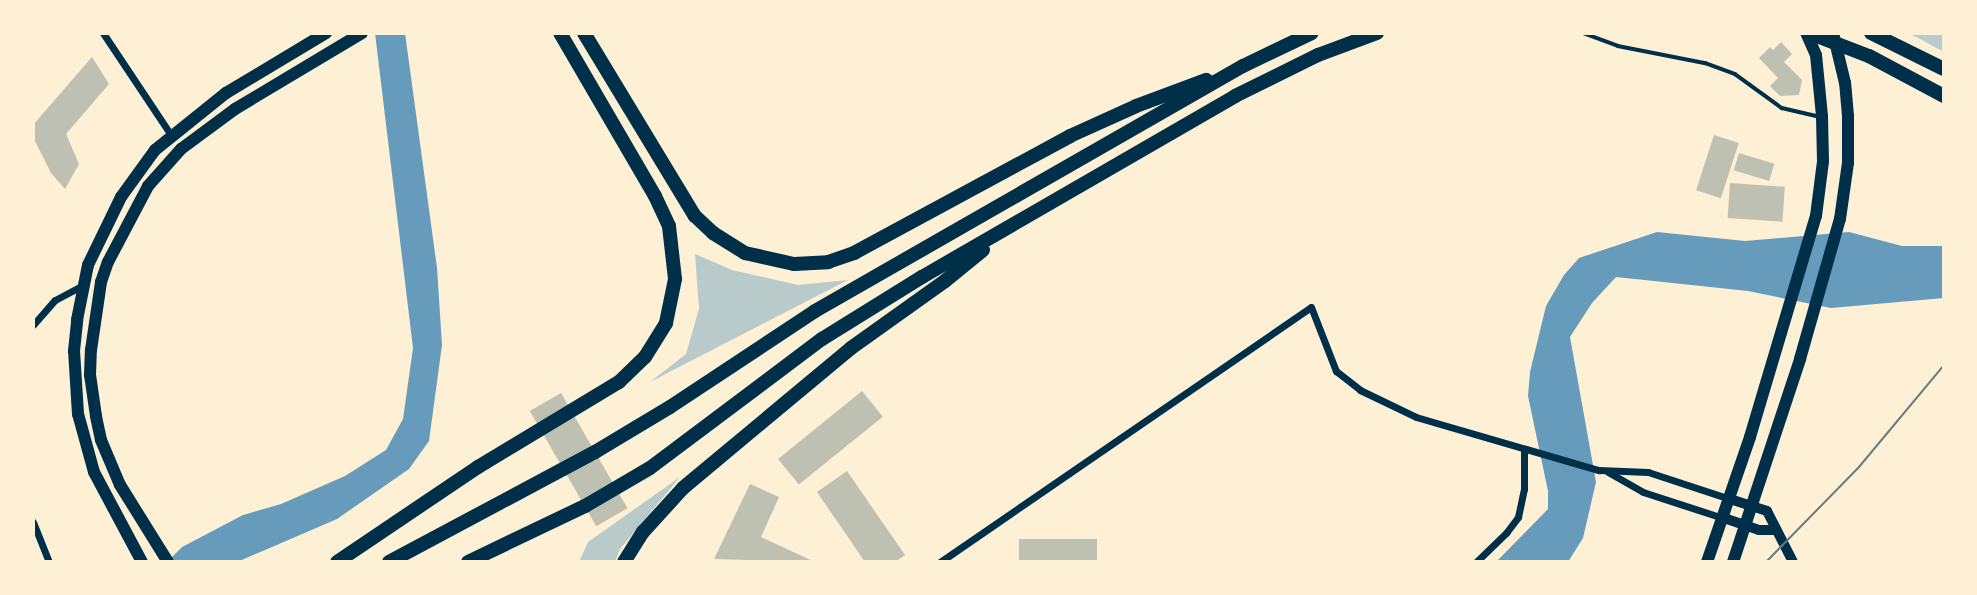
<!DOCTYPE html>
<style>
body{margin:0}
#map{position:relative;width:1977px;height:595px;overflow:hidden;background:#fdf0d5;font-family:"PT Sans",sans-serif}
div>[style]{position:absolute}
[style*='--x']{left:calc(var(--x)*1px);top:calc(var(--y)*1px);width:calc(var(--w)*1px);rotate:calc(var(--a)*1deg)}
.green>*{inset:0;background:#b9caca}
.water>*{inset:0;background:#669bbc}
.building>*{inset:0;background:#bec0b2;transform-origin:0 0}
.service>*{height:3.5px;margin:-1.75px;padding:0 1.75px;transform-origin:1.75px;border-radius:1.75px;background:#003049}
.minor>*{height:7px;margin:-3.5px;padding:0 3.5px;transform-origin:3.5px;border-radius:3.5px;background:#003049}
.tertiary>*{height:10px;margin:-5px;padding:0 5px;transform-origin:5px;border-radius:5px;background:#003049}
.primary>*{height:12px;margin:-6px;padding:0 6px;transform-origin:6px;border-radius:6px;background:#003049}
.motorway>*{height:14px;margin:-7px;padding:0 7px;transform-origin:7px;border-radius:7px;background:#003049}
.tram>*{height:2px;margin:-1px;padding:0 1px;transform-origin:1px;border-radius:1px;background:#657d81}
span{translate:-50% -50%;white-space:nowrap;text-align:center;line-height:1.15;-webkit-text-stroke:6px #fdf0d5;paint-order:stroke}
.frame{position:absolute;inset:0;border:35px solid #fdf0d5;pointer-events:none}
</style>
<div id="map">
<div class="green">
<i style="clip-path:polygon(1908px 33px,1944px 33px,1944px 52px,1920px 39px)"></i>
<i style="clip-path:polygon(695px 254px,732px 270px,798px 285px,848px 280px,650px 382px,686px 354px,699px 309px)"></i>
<i style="clip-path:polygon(680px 477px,620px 549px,615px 562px,579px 562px,588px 542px)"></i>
</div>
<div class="water">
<i style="clip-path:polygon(375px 33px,405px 33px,437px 268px,442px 345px,429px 441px,409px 469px,337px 519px,237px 562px,167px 562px,182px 547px,243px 515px,281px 504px,345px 476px,386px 450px,403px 419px,413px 348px)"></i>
<i style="clip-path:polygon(1657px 232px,1745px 241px,1849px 232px,1902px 246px,1944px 246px,1944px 298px,1831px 308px,1748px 291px,1616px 277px,1592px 303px,1570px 337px,1596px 482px,1583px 538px,1568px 562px,1496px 562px,1548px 509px,1548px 491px,1528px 396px,1530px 372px,1546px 306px,1564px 275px,1579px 258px)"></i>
</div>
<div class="building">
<i style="clip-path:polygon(1781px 42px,1792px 54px,1784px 62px,1802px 80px,1799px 95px,1780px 96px,1770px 86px,1778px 78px,1759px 58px,1770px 47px,1773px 50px)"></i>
<i style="clip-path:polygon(92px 57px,109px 84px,66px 134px,79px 164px,65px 189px,51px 173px,33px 137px,33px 125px)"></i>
<i style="left:1714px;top:135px;width:26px;height:58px;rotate:18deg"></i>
<i style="left:1739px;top:153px;width:37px;height:18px;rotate:17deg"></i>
<i style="left:1730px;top:183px;width:55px;height:35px;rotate:4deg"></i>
<i style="left:862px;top:391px;width:33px;height:108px;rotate:51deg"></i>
<i style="left:561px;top:393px;width:133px;height:36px;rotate:60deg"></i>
<i style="clip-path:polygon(847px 471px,905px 555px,895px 562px,865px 562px,817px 492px)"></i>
<i style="clip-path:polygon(750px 484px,779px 497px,761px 537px,815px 562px,714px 559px)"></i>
<i style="left:1097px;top:539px;width:23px;height:78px;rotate:90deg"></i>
</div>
<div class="service">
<i style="--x:1583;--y:33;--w:37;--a:20"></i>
<i style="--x:1618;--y:46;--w:89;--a:11.1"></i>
<i style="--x:1705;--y:63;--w:32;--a:20"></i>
<i style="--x:1735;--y:74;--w:58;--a:35.9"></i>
<i style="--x:1782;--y:108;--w:37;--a:13"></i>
</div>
<div class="minor">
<i style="--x:103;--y:33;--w:123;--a:56.3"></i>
<i style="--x:33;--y:325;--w:33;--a:-49"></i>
<i style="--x:55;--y:300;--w:32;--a:-28"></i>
<i style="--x:1608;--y:472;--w:40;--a:29.7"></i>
<i style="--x:1643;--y:492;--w:84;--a:18"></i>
<i style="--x:33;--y:522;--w:43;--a:68.2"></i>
<i style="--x:940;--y:562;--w:450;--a:-34.5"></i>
<i style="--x:1311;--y:307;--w:69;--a:68.7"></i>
<i style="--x:1336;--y:371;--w:31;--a:38"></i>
<i style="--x:1360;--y:390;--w:62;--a:25.7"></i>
<i style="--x:1416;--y:417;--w:191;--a:16.2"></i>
<i style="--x:1599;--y:470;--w:49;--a:2.3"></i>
<i style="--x:1648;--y:472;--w:86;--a:18.2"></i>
<i style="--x:1476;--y:562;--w:42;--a:-44"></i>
<i style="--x:1506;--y:533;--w:20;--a:-53"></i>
<i style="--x:1518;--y:517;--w:29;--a:-78"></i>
<i style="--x:1524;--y:489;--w:40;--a:-90"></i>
</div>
<div class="tertiary">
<i style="--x:1730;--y:499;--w:39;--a:18"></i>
<i style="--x:1767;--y:511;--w:57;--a:63"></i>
<i style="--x:1724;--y:518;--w:37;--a:19"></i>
<i style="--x:1759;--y:530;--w:17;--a:0"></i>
</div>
<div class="primary">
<i style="--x:142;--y:562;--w:102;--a:-118.1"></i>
<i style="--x:94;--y:472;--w:60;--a:-105.4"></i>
<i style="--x:78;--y:414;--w:63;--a:-93.6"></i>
<i style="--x:74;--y:351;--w:31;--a:-84"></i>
<i style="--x:77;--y:320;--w:56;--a:-78.7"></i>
<i style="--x:88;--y:265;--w:76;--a:-64.1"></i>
<i style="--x:121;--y:197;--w:58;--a:-54.1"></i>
<i style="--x:155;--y:150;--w:91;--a:-38.8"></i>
<i style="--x:226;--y:93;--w:117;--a:-31"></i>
<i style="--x:168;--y:562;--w:91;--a:-121.9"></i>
<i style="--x:120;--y:485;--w:49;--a:-112.9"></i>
<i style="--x:101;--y:440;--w:25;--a:-102"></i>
<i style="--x:96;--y:416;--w:41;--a:-98.3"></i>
<i style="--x:90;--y:375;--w:25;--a:-88"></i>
<i style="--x:91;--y:350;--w:69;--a:-81.6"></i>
<i style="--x:101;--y:282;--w:21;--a:-71"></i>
<i style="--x:108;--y:262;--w:86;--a:-62.2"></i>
<i style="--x:148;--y:186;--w:50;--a:-48.3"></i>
<i style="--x:181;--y:149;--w:67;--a:-36.5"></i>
<i style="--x:235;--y:109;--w:148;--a:-30.9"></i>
<i style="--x:1707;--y:562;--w:132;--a:-71"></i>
<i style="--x:1750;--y:437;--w:231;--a:-73.4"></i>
<i style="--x:1816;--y:216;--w:55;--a:-82.7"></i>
<i style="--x:1823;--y:161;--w:45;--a:-91.3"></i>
<i style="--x:1822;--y:116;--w:61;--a:-95.6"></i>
<i style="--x:1816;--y:55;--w:24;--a:-114"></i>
<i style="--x:1733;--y:562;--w:214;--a:-71.7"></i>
<i style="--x:1800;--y:359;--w:146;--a:-74.1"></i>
<i style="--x:1840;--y:219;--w:57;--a:-81.9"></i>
<i style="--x:1848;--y:163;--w:47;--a:-90"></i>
<i style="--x:1848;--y:116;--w:33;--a:-95"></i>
<i style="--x:1845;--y:83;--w:51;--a:-103.5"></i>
</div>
<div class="motorway">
<i style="--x:584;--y:33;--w:214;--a:58.8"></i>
<i style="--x:695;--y:216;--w:25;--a:43"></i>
<i style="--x:713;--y:233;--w:38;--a:32"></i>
<i style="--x:745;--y:253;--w:50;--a:12.7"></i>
<i style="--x:794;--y:264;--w:34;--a:-3"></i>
<i style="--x:828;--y:262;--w:28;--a:-19"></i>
<i style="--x:854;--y:253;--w:246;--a:-28.4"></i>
<i style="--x:1070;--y:136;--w:72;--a:-24.4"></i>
<i style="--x:1136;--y:106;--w:75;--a:-20.4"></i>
<i style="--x:1809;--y:33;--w:64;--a:21"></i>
<i style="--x:1869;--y:56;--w:85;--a:28.1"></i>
<i style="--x:1871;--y:33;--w:81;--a:26.3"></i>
<i style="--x:337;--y:562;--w:170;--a:-34"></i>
<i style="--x:478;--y:467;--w:165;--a:-31.1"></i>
<i style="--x:619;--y:382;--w:36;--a:-44"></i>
<i style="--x:645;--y:357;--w:40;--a:-58"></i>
<i style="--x:666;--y:323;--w:45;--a:-78.4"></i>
<i style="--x:675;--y:279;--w:53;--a:-96.5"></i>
<i style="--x:669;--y:226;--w:33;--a:-115"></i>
<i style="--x:655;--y:196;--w:189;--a:-120.2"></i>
<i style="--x:389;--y:562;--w:234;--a:-28.1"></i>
<i style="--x:595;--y:452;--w:87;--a:-31"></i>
<i style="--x:670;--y:407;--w:174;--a:-33.5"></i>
<i style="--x:815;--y:311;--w:493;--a:-29.8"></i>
<i style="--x:1243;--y:66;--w:76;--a:-25.6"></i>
<i style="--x:468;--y:562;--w:130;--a:-25.6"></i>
<i style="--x:585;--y:506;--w:75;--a:-30.3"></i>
<i style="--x:650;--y:468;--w:215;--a:-36.9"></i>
<i style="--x:822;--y:339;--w:118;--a:-31.8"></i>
<i style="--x:922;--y:277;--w:362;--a:-30"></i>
<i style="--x:1235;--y:96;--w:93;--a:-26.3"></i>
<i style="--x:1318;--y:55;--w:63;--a:-20.4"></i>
<i style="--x:624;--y:562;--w:36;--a:-58"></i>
<i style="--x:643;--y:532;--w:59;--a:-47.7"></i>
<i style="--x:683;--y:488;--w:219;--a:-39.8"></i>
<i style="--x:851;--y:348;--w:115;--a:-35.5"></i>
<i style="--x:945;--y:281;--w:49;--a:-39.2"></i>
</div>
<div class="tram">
<i style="--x:1766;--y:562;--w:133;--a:-45.6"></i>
<i style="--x:1859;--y:467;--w:133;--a:-50.2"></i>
</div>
<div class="frame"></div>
</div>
